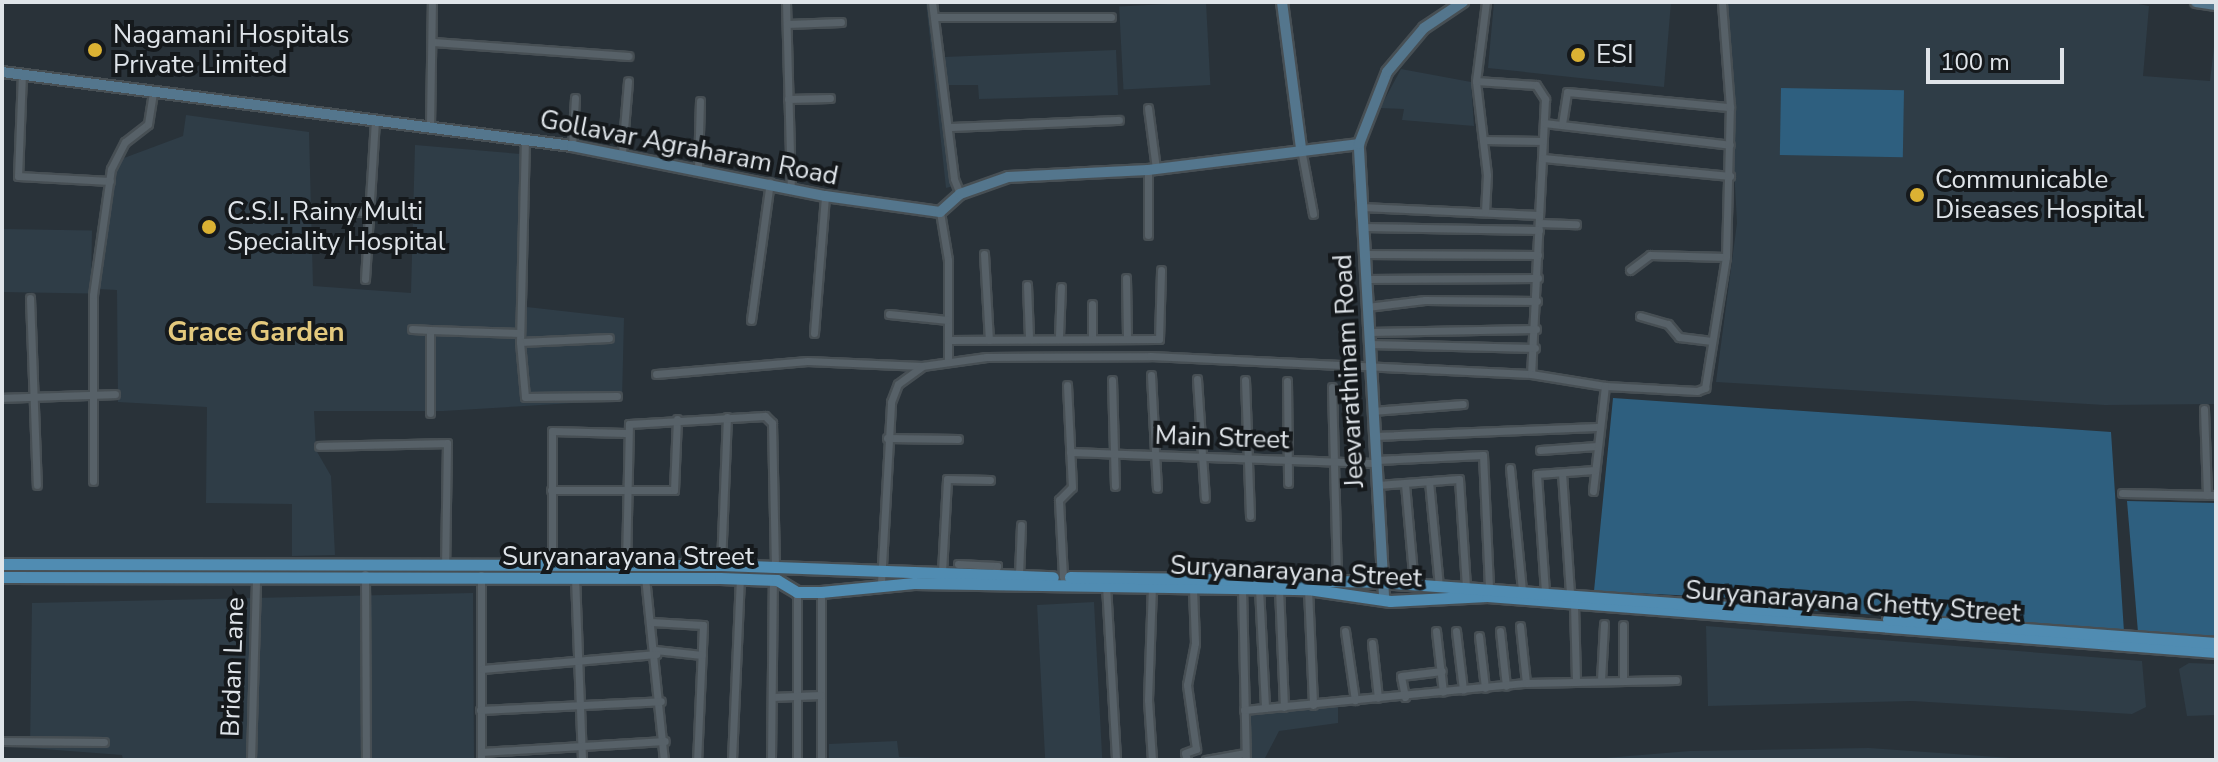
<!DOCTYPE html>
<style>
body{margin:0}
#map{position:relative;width:2218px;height:762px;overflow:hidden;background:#293239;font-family:"Nunito Sans",sans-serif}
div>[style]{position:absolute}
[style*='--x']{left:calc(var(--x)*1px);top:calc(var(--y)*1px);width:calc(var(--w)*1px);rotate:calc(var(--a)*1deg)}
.built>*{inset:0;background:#2f3d47;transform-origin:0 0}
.green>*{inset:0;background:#2e5f7f;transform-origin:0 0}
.roads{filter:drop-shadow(2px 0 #474f54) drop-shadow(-2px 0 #474f54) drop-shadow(0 2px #474f54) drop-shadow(0 -2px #474f54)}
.street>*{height:7px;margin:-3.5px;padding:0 3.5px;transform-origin:3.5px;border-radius:3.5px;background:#576168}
.secondary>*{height:10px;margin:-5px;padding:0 5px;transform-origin:5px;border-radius:5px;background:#54768d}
.primary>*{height:11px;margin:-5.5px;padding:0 5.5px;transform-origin:5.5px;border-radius:5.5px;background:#508cb2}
.dots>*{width:22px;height:22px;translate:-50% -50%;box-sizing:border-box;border:4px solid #15191c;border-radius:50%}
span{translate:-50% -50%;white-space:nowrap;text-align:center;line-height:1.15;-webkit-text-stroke:8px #15191c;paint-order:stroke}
.poi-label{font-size:26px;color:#dfe4e9}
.left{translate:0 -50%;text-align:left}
.street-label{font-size:26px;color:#dfe4e9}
.neighbourhood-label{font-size:28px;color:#e4c97d;font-weight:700}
.frame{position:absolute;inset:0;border:4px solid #dfe4e9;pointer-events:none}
.scale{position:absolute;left:1926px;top:48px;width:138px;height:36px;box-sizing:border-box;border:4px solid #dfe4e9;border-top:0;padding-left:10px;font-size:24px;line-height:28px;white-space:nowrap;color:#dfe4e9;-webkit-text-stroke:6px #15191c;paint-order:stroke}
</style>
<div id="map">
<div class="built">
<i style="clip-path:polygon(926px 2px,937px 2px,944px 57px,1116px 50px,1118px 95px,979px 99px,978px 85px,948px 85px,961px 184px,946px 188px)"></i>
<i style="left:1206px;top:2px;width:83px;height:87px;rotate:87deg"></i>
<i style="clip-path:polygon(1494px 2px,1671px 2px,1664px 87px,1488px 68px)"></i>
<i style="clip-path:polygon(1725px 2px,2128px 2px,2149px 6px,2143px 76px,2210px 81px,2216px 29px,2216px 404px,2105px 405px,1716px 382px,1737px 223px)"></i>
<i style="clip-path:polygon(1401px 69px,1471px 82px,1474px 126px,1402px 120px,1404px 109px,1380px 108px)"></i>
<i style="clip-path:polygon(186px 115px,309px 132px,313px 286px,411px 293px,415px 145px,521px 154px,518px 306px,624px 318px,622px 400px,443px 411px,314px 411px,316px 450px,331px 476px,335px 555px,292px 556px,292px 504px,206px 503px,207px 407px,118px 402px,117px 290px,98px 289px,116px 168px,124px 158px,183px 136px)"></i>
<i style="left:2px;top:229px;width:90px;height:63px;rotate:1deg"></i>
<i style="clip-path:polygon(473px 593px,474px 760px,123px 760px,122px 755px,30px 748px,32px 603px)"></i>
<i style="left:1094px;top:602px;width:158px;height:57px;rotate:87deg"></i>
<i style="clip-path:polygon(1706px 626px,2142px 661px,2146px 707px,2132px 714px,1912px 701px,1708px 706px)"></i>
<i style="clip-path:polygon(2189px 663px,2216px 664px,2216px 715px,2187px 716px,2179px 669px)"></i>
<i style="clip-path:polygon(1338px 706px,1338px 723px,1279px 731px,1264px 760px,1251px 760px,1248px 713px)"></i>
<i style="clip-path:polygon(897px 741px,899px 757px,1012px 760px,829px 760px,829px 744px)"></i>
<i style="clip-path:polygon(1869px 748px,2011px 758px,2216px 760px,1581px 760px,1690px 751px)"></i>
</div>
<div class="green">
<i style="left:1781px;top:88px;width:123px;height:67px;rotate:1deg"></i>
<i style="clip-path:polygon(1613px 398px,2111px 432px,2124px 632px,1778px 608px,1736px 598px,1594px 591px)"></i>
<i style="clip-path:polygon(2127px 501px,2216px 503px,2216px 636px,2138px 632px)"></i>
</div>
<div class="roads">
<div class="street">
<i style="--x:786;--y:2;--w:185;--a:88.5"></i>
<i style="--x:932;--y:2;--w:178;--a:82.9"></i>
<i style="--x:954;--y:179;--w:16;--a:68"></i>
<i style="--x:934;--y:17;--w:177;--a:0"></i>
<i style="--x:787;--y:24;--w:54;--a:-2.1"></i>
<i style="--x:433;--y:42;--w:196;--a:4.1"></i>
<i style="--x:22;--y:73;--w:103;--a:92.2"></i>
<i style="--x:18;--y:176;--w:92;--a:3.1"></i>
<i style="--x:1476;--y:81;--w:60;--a:3.8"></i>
<i style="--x:1536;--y:85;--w:17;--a:57"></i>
<i style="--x:1545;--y:99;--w:275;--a:92.9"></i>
<i style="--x:788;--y:99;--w:42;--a:-1.4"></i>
<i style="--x:1148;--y:108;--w:62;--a:82.5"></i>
<i style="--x:1544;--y:123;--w:187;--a:6.7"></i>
<i style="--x:1562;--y:124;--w:32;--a:-81"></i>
<i style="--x:1567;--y:92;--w:164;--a:5.3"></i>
<i style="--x:430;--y:125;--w:123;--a:-89.1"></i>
<i style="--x:949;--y:127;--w:170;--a:-2.4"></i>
<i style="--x:525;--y:139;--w:203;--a:91.4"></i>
<i style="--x:520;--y:342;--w:89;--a:-2.6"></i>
<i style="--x:1483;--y:140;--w:59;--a:1"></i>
<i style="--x:572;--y:146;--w:48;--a:-86.4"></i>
<i style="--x:1301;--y:149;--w:66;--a:79.5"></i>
<i style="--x:622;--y:153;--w:72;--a:-85.2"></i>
<i style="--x:1543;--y:158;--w:188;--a:5.5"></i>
<i style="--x:698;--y:168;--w:67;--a:-88.3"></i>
<i style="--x:1148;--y:170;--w:65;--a:90"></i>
<i style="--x:1361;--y:207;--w:178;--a:2.6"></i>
<i style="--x:321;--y:211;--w:45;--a:1.3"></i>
<i style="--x:940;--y:212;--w:49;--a:80.5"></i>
<i style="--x:948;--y:260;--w:100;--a:90"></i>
<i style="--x:1485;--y:212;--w:37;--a:-87"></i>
<i style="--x:1487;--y:175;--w:95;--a:-96.7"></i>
<i style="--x:1476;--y:81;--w:80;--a:-82.8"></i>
<i style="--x:1539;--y:223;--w:37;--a:2"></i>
<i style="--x:1363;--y:227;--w:176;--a:1"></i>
<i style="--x:984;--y:254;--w:86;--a:86.7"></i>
<i style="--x:1364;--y:254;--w:174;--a:0.3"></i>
<i style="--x:1630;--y:270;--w:25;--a:-37"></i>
<i style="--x:1650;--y:255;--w:76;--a:1.5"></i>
<i style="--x:1126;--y:278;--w:58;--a:89"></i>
<i style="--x:365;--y:279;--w:160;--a:-86.4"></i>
<i style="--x:1366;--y:279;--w:172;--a:-0.3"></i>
<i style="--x:1027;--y:285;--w:51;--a:87.8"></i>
<i style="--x:30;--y:298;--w:187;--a:87.9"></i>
<i style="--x:1092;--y:304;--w:32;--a:90"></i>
<i style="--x:1367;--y:307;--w:58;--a:-6.9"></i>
<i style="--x:1425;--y:300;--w:112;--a:0.5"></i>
<i style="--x:889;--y:314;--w:59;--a:5.8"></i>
<i style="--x:1640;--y:316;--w:29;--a:16"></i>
<i style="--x:1668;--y:324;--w:17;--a:50"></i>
<i style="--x:1679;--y:337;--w:33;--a:7"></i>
<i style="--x:751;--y:320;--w:139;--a:-82.2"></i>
<i style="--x:412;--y:329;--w:18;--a:3"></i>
<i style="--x:1369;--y:332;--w:167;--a:-1"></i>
<i style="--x:814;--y:333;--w:137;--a:-85.4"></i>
<i style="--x:1059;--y:336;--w:49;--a:-87.7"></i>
<i style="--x:948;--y:340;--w:211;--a:-0.3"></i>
<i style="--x:1159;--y:339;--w:69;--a:-88.3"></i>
<i style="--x:520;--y:342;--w:55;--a:84.8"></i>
<i style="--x:525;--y:397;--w:92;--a:-0.6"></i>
<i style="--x:1370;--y:344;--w:165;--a:1.4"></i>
<i style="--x:656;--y:374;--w:152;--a:-4.9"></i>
<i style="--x:807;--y:361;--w:115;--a:2.5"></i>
<i style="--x:922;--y:366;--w:65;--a:-8"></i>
<i style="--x:986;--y:357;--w:164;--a:-0.3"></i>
<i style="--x:1150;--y:356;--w:381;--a:2.7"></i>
<i style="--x:1531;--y:374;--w:75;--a:9.2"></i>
<i style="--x:1605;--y:386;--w:92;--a:3.1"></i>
<i style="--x:1697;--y:391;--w:9;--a:-21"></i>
<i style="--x:1705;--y:388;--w:133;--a:-80.9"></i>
<i style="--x:1726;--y:257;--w:150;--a:-88.5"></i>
<i style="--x:1730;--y:107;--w:105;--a:-94.4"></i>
<i style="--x:1151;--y:375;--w:113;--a:87"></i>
<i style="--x:1197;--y:379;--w:119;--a:86.2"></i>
<i style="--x:1112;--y:380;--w:106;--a:88.4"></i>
<i style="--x:1245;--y:380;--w:136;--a:87.9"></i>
<i style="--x:1287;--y:381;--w:102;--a:89.4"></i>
<i style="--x:1332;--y:387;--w:194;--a:88.5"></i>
<i style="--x:2;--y:398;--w:113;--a:-2"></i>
<i style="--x:2204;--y:409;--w:86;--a:88"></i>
<i style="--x:1372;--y:411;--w:91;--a:-4.4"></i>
<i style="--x:430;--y:413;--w:83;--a:-90"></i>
<i style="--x:430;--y:330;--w:90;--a:1.9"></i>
<i style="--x:1374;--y:436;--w:223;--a:-2.3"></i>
<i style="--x:887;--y:438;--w:71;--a:0.8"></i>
<i style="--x:319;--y:446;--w:128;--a:-1.3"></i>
<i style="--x:447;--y:443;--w:121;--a:90.9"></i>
<i style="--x:1540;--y:450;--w:57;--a:-4"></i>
<i style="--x:1070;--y:452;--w:303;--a:2.1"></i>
<i style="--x:1376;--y:460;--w:107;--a:-2.7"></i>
<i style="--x:1483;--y:455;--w:133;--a:87.4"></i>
<i style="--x:1510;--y:468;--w:124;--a:84.4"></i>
<i style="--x:1562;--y:473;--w:121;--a:86.2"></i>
<i style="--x:93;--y:481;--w:186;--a:-90"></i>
<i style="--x:93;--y:295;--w:127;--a:-81.9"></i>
<i style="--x:111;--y:169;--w:30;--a:-63"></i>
<i style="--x:125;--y:142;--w:29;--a:-38"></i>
<i style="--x:148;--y:124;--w:31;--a:-81"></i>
<i style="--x:1429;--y:481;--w:105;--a:84.6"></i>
<i style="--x:1405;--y:484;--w:101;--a:84.9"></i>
<i style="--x:1377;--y:485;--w:82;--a:-4.2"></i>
<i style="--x:1459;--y:479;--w:108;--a:86.3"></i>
<i style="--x:551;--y:490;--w:123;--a:0"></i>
<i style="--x:674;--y:490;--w:71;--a:-87.6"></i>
<i style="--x:1593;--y:491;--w:106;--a:-83.5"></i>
<i style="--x:2122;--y:493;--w:94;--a:1.2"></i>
<i style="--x:552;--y:564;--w:133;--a:-90"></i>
<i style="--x:552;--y:431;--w:73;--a:1.6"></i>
<i style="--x:958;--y:564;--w:39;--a:3"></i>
<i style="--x:997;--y:566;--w:8;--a:104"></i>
<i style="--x:721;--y:565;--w:148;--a:-87.7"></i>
<i style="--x:626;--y:566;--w:142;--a:-88.8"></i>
<i style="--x:629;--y:424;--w:136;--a:-3.4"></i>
<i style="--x:765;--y:416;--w:10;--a:45"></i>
<i style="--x:772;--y:423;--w:146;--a:88.8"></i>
<i style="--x:942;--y:572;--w:93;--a:-86.9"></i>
<i style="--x:947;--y:479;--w:43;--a:1.3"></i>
<i style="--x:365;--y:574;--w:186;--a:89.7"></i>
<i style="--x:481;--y:575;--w:185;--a:90"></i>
<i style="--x:1019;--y:575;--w:50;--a:-87.7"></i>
<i style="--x:575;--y:577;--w:183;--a:87.8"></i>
<i style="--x:645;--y:577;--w:184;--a:84.1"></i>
<i style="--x:1063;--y:577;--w:77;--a:-93"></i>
<i style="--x:1059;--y:500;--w:18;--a:-45"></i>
<i style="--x:1072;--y:487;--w:102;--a:-92.8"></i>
<i style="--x:881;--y:583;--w:181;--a:-86.8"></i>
<i style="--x:891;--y:402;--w:19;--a:-69"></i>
<i style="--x:898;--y:384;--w:29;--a:-36"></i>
<i style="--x:1106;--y:585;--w:175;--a:86.7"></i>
<i style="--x:1242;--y:588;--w:172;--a:88.7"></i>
<i style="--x:1259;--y:588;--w:120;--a:87.1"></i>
<i style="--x:1279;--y:588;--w:119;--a:87.6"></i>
<i style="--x:1308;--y:589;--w:116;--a:87.5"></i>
<i style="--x:797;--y:592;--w:168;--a:90"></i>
<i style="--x:821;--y:592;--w:168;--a:90"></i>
<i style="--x:1545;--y:592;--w:118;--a:-93.9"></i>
<i style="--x:1537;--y:474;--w:58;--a:-3.9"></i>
<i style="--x:1574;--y:604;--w:76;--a:88.5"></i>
<i style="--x:651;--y:622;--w:52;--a:3.3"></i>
<i style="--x:703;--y:625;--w:135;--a:92.5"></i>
<i style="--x:1520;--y:626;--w:57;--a:84"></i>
<i style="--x:1345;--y:631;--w:70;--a:81.8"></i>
<i style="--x:1436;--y:631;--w:61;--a:83.5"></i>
<i style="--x:1456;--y:631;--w:59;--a:83.2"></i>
<i style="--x:1500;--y:631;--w:55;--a:83.8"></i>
<i style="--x:1479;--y:636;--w:52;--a:83.4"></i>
<i style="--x:1372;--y:643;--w:55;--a:83.8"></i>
<i style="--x:655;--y:650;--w:47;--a:6.1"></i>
<i style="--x:482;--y:669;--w:175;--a:-4.9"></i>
<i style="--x:1601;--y:680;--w:56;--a:-86.9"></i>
<i style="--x:1623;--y:680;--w:55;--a:-90"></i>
<i style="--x:772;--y:697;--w:49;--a:-2.3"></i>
<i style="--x:1405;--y:697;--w:21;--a:-101"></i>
<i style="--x:1401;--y:676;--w:41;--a:-7"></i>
<i style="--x:480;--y:710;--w:181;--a:-2.8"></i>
<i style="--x:1244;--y:710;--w:283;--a:-5.5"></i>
<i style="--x:1526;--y:683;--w:150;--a:-1.1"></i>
<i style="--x:2;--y:741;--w:102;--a:0.6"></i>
<i style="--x:481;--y:752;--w:184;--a:-3.4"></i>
<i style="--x:251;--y:760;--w:184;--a:-88.4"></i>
<i style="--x:732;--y:760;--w:181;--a:-87.5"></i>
<i style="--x:771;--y:760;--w:180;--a:-89.4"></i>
<i style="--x:1152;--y:760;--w:60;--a:-93.8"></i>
<i style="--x:1148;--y:700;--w:113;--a:-88"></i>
<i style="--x:1187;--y:760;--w:7;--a:-106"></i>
<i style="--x:1185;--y:753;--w:12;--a:-20"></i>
<i style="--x:1196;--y:749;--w:65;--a:-98"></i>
<i style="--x:1187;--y:685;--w:43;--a:-79.2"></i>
<i style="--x:1195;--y:643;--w:55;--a:-92.1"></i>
<i style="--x:1206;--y:760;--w:40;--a:-10"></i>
</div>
<div class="secondary">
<i style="--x:1282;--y:2;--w:148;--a:82.6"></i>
<i style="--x:2196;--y:2;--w:20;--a:9"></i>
<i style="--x:2;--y:72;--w:575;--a:7.4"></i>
<i style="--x:572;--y:146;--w:258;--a:11.2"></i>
<i style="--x:825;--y:196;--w:116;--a:7.9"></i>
<i style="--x:940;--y:212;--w:27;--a:-42"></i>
<i style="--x:960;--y:194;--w:51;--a:-19.5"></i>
<i style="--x:1008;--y:177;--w:140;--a:-2.9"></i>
<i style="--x:1148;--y:170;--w:213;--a:-7"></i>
<i style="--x:1384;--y:596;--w:453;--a:-93.2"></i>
<i style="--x:1359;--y:144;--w:77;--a:-68.7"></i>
<i style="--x:1387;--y:72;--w:57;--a:-49.9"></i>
<i style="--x:1424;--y:28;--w:47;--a:-33.7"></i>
</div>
<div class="primary">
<i style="--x:2;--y:564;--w:719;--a:0.08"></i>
<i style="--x:721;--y:565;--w:332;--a:2.1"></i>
<i style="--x:2;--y:577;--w:718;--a:0.08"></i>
<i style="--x:720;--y:578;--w:57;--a:2"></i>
<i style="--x:777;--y:580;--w:23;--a:31"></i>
<i style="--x:797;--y:592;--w:24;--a:0"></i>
<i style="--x:821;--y:592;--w:93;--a:-5.5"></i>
<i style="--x:914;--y:583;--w:394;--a:0.9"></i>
<i style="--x:1308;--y:589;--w:83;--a:8.3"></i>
<i style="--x:1390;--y:601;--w:97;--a:-3"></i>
<i style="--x:1487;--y:596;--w:731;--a:4.39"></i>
<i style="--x:1070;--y:577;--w:310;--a:0.9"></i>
<i style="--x:1380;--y:582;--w:424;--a:4.1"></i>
<i style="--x:1888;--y:619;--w:329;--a:4.2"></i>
</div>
</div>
<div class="dots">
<i style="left:95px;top:50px;background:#dbb233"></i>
<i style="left:1578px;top:55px;background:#dbb233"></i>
<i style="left:1917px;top:195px;background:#dbb233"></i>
<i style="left:209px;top:227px;background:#dbb233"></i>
</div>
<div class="poi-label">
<span class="left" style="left:113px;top:50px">Nagamani Hospitals<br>Private Limited</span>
<span class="left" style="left:1596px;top:55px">ESI</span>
<span class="left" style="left:1935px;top:195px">Communicable<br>Diseases Hospital</span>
<span class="left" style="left:227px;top:227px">C.S.I. Rainy Multi<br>Speciality Hospital</span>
</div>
<div class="street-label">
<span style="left:689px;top:148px;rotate:11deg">Gollavar Agraharam Road</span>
<span style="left:1349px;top:371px;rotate:-93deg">Jeevarathinam Road</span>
<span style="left:1222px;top:438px;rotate:2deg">Main Street</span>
<span style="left:628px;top:557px">Suryanarayana Street</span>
<span style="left:1296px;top:572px;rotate:3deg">Suryanarayana Street</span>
<span style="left:1853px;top:602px;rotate:4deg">Suryanarayana Chetty Street</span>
<span style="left:233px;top:667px;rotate:-88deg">Bridan Lane</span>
</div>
<div class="neighbourhood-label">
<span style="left:256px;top:332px">Grace Garden</span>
</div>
<div class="frame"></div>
<div class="scale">100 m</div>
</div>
